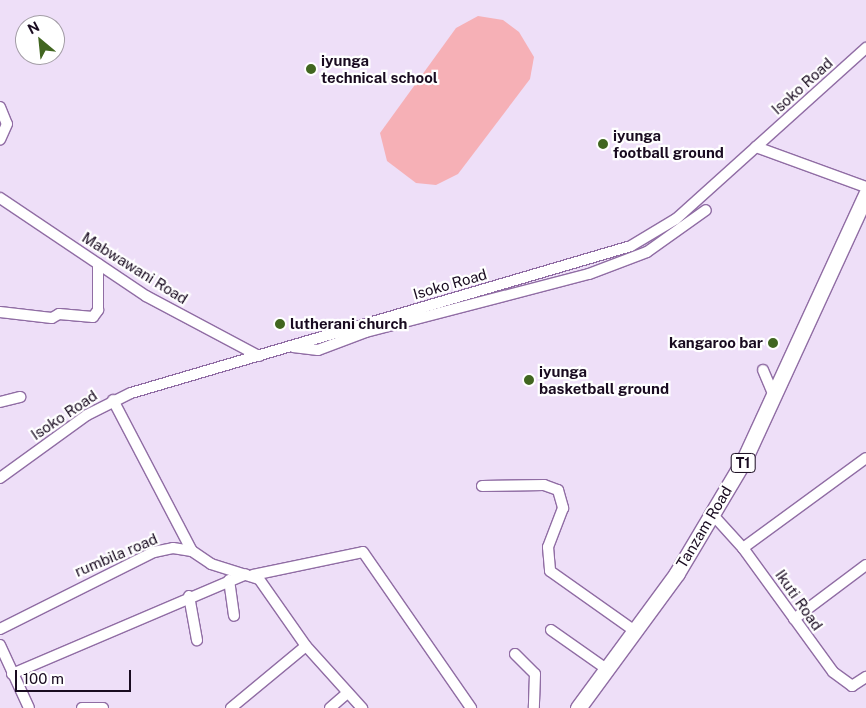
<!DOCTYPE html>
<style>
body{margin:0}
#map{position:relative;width:866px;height:708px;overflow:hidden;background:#eedff8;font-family:"Public Sans",sans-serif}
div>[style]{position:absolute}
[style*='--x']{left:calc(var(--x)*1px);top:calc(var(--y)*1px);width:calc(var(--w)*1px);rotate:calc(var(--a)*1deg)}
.green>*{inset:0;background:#f6b0b6}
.roads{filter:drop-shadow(1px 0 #906da4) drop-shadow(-1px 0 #906da4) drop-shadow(0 1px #906da4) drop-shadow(0 -1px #906da4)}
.minor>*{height:10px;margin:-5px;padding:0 5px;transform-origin:5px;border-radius:5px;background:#fff}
.highway>*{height:15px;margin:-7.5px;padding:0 7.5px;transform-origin:7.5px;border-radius:7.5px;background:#fff}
.dots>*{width:14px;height:14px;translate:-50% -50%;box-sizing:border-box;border:2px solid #fff;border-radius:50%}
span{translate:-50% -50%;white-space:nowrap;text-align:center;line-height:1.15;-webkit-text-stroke:4.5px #fff;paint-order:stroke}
.shield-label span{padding:1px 4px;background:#fff;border:1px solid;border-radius:4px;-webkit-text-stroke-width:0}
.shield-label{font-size:14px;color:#190b20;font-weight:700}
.poi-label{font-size:15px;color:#190b20;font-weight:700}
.left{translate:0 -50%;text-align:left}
.right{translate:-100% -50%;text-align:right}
.street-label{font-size:15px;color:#190b20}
.north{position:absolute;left:15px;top:15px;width:50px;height:50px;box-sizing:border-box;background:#fff;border:1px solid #a39da6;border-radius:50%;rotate:332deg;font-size:14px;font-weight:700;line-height:20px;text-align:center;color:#190b20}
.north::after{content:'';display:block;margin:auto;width:18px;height:22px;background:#416620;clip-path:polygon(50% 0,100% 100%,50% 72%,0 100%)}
.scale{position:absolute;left:15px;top:670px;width:116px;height:22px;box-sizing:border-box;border:2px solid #190b20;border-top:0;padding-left:6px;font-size:15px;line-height:18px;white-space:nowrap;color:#190b20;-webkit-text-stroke:4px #fff;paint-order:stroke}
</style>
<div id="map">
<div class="green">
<i style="clip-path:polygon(478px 16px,503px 20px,519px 32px,534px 57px,530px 79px,458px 174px,436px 185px,416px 183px,387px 161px,380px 133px,456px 28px)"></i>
</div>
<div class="roads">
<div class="minor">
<i style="--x:0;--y:107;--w:18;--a:68"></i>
<i style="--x:7;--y:124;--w:17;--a:114"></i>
<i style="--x:756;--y:147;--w:117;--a:20"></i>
<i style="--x:0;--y:198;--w:176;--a:33.9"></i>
<i style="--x:146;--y:296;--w:128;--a:28"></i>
<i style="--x:0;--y:312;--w:52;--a:6.6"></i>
<i style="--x:52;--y:318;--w:8;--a:-30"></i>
<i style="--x:59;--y:314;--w:34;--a:5"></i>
<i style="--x:93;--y:317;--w:9;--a:-54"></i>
<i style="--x:98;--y:310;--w:46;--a:-90"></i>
<i style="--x:293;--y:347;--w:25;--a:7"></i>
<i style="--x:318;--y:350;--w:51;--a:-20.6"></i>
<i style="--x:366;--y:332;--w:230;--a:-14.6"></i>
<i style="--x:589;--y:274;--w:62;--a:-20.8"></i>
<i style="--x:647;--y:252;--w:72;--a:-35.4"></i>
<i style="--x:763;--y:370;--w:30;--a:67"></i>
<i style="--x:113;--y:400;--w:170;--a:62.4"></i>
<i style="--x:0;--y:402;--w:21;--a:-14"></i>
<i style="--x:0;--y:478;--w:107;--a:-35.9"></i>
<i style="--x:87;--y:415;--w:49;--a:-26.6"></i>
<i style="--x:131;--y:393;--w:521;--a:-16.38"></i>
<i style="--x:631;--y:246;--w:52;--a:-31"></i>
<i style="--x:676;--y:219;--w:256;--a:-42"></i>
<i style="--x:482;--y:486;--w:62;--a:-0.9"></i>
<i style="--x:544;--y:485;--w:15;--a:20"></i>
<i style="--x:558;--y:490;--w:19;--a:74"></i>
<i style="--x:563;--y:508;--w:42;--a:111"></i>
<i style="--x:548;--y:547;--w:24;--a:85"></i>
<i style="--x:550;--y:571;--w:105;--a:35.3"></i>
<i style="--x:713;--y:515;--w:45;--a:47.7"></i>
<i style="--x:743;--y:548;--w:153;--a:54"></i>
<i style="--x:833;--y:672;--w:24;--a:36"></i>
<i style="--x:852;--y:686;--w:17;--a:-33"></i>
<i style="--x:743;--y:548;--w:152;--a:-36.2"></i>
<i style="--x:253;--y:575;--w:112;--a:-11.8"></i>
<i style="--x:363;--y:552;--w:190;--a:55.3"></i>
<i style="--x:229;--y:580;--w:36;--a:82"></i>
<i style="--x:189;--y:596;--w:45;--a:79.7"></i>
<i style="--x:794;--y:619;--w:90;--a:-36.9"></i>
<i style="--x:0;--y:629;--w:172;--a:-26.6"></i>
<i style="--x:154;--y:552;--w:19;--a:-12"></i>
<i style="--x:173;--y:548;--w:19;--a:9"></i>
<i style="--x:192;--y:551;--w:23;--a:34"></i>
<i style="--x:211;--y:564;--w:50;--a:17.4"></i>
<i style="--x:259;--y:579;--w:82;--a:55"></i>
<i style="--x:306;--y:646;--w:84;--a:47.9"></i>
<i style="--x:551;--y:630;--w:70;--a:35.1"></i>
<i style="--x:0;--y:645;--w:69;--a:65.3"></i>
<i style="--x:515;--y:654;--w:28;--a:45"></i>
<i style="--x:535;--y:674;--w:34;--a:92"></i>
<i style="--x:12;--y:674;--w:254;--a:-23.1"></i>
<i style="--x:82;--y:708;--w:21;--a:0"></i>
<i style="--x:231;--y:708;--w:97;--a:-39.6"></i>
<i style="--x:330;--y:708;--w:23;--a:-41"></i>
</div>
<div class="highway">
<i style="--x:578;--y:708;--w:167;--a:-53.7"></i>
<i style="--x:677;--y:573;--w:129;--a:-59.3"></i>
<i style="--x:743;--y:462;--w:295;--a:-65.3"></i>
</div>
</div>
<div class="dots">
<i style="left:311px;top:69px;background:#416620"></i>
<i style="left:603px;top:144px;background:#416620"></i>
<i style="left:280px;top:324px;background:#416620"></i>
<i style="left:773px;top:343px;background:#416620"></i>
<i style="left:529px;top:380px;background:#416620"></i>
</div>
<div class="shield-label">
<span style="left:743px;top:463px">T1</span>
</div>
<div class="poi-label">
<span class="left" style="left:321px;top:69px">iyunga<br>technical school</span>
<span class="left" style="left:613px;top:144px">iyunga<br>football ground</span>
<span class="left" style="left:290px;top:324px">lutherani church</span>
<span class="right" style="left:763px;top:343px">kangaroo bar</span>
<span class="left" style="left:539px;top:380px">iyunga<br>basketball ground</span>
</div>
<div class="street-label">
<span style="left:802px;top:86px;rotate:-42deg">Isoko Road</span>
<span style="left:135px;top:268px;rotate:32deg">Mabwawani Road</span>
<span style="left:450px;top:284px;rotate:-16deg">Isoko Road</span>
<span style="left:64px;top:415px;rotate:-34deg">Isoko Road</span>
<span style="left:704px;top:527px;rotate:-59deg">Tanzam Road</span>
<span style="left:116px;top:555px;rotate:-23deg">rumbila road</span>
<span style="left:799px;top:600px;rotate:55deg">Ikuti Road</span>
</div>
<div class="north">N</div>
<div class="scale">100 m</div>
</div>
